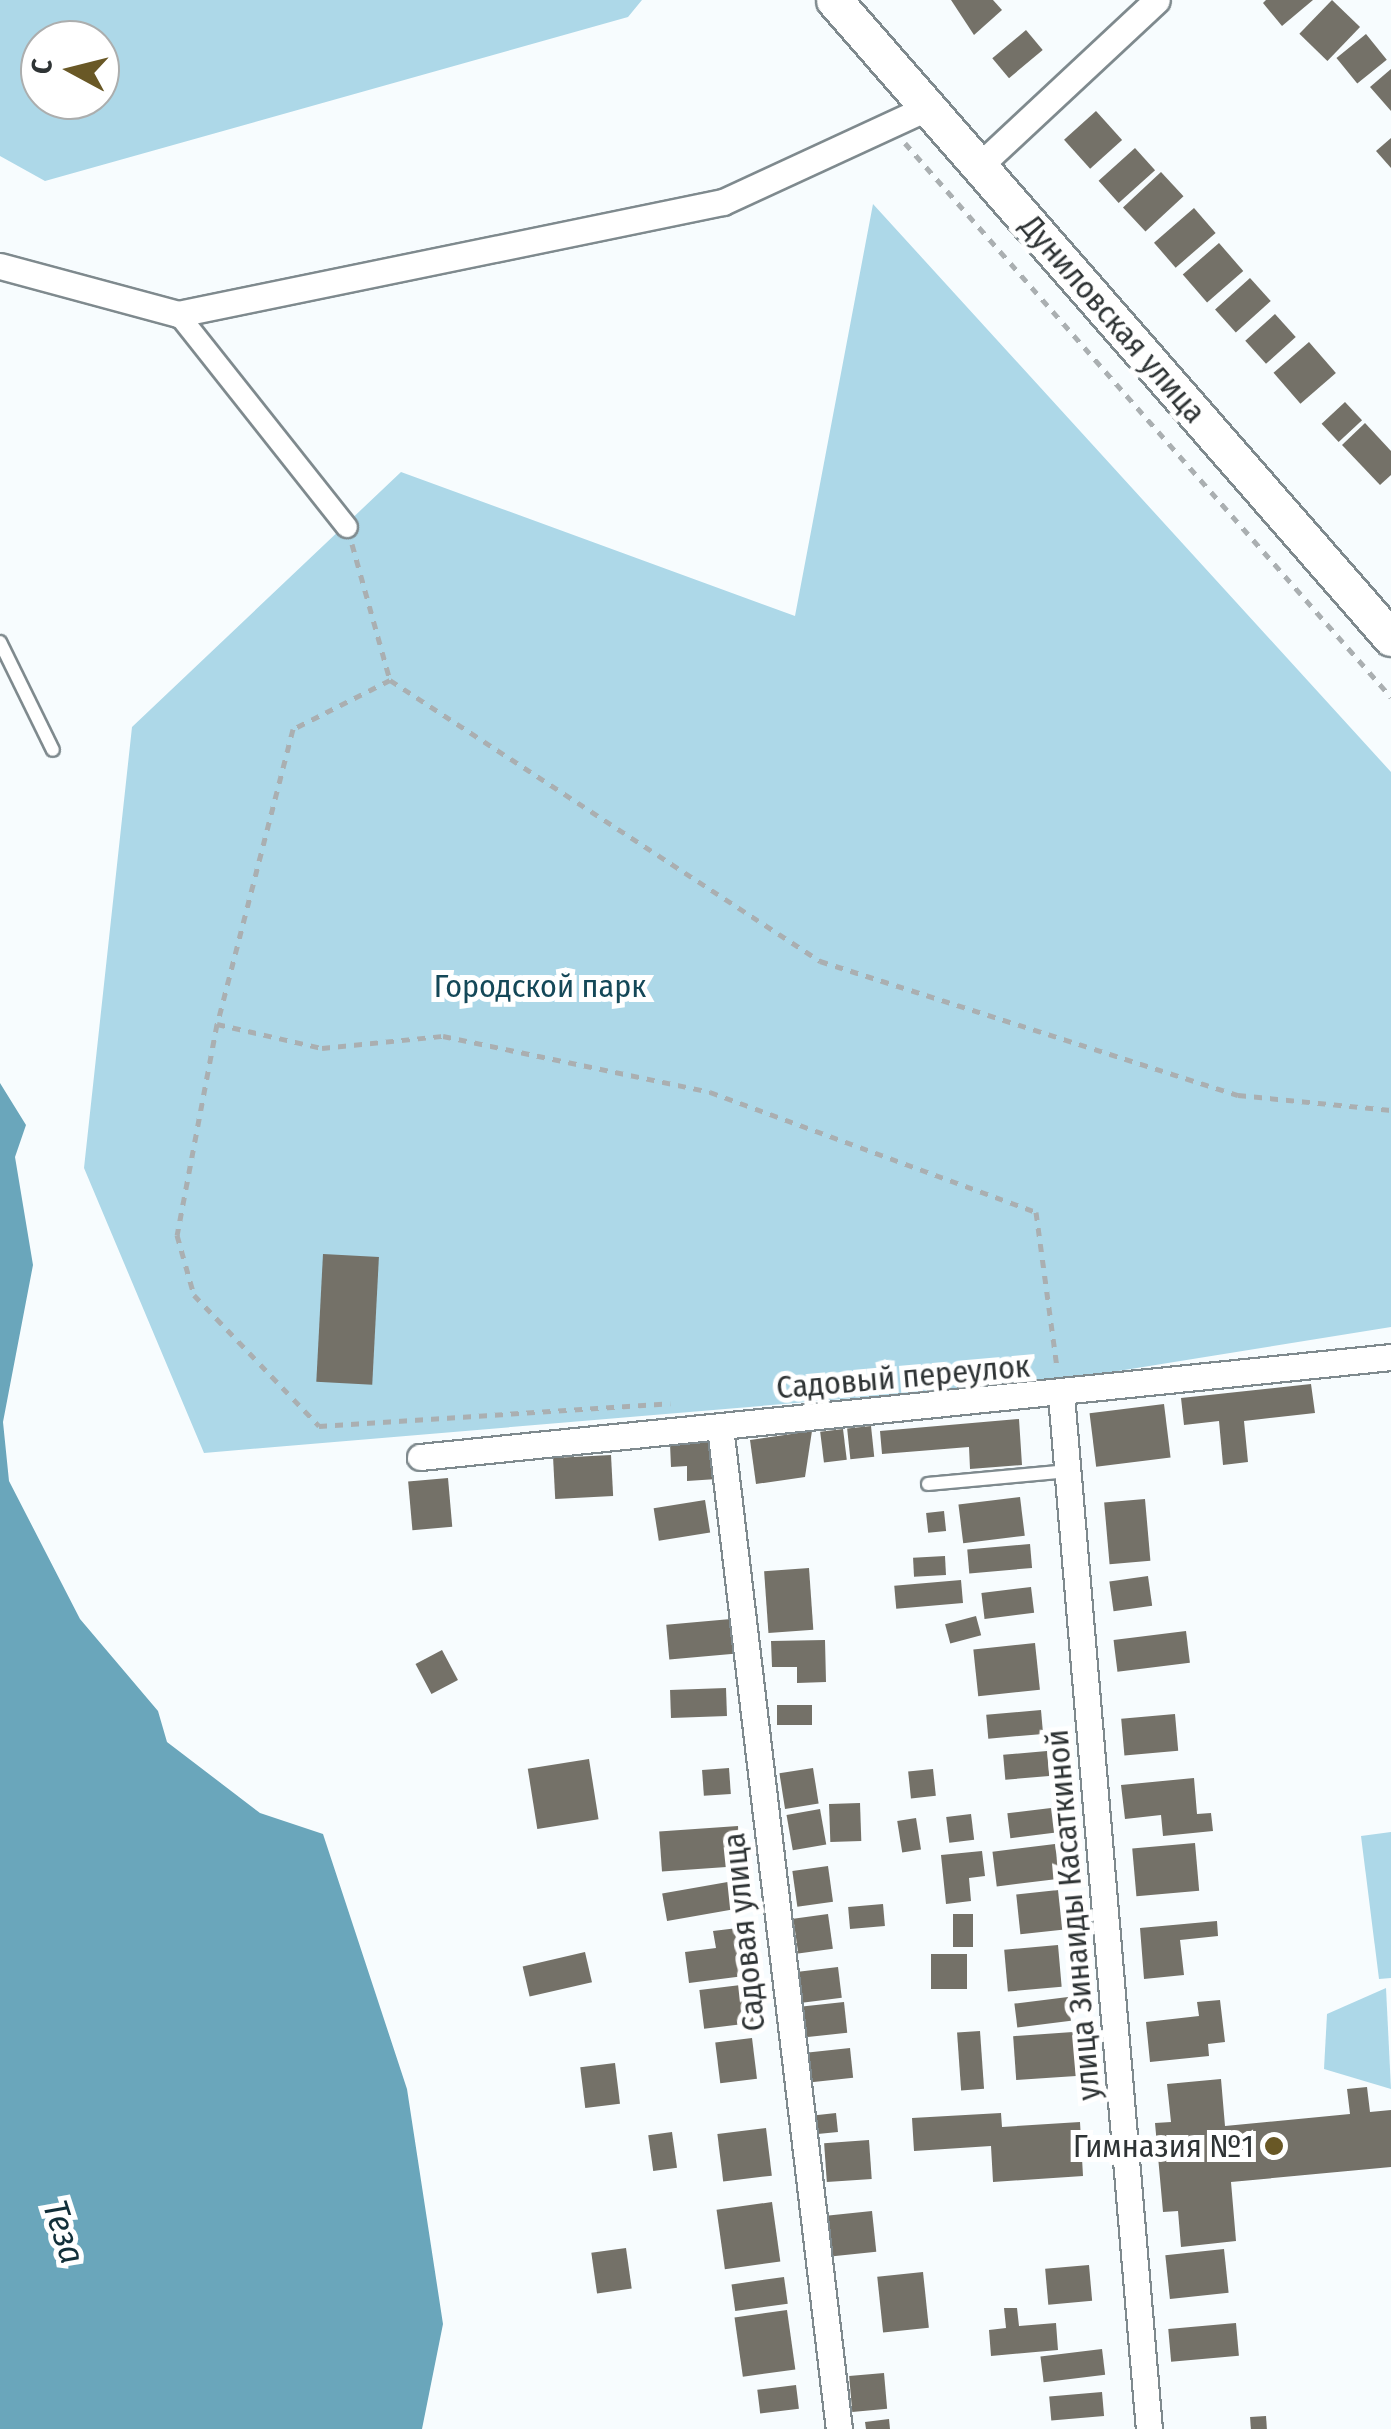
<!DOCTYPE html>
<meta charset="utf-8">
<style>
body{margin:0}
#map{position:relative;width:1391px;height:2429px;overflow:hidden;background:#f7fcfe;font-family:"Fira Sans Condensed",sans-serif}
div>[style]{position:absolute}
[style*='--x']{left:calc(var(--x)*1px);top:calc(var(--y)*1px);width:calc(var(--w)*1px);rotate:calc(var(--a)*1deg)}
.green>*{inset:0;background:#add8e8}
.water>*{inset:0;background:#6aa6bb}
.building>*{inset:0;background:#747168;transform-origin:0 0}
.path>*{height:5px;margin-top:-2.5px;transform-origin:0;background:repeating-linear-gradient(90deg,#aaafb1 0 8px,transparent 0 16px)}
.roads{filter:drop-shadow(2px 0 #7f8a8e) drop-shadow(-2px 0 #7f8a8e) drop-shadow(0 2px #7f8a8e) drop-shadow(0 -2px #7f8a8e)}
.service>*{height:12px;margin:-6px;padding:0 6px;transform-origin:6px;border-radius:6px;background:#fff}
.pedestrian>*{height:20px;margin:-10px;padding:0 10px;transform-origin:10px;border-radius:10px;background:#fff}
.minor>*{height:25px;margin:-12.5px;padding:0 12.5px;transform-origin:12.5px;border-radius:12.5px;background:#fff}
.secondary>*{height:35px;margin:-17.5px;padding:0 17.5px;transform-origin:17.5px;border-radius:17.5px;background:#fff}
.dots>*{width:28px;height:28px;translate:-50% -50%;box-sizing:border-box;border:5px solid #fff;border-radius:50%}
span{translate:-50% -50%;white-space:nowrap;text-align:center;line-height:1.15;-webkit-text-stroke:10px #fff;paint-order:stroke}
.street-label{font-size:32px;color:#2f3435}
.park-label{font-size:32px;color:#144858}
.poi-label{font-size:32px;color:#2f3435}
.right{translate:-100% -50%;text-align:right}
.water-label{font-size:35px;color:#112f39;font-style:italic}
.north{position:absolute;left:20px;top:20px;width:100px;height:100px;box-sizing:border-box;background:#fff;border:2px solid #acaeae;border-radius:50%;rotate:277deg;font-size:28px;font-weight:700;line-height:40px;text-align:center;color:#2f3435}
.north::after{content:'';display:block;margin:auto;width:35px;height:45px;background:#695826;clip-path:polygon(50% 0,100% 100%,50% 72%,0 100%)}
</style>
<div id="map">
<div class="green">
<i style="clip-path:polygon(evenodd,0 0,642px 0,628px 17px,45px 181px,0 156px,0 0,40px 40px,100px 40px,100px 100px,40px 100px,40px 40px)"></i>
<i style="clip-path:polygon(873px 204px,1391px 772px,1391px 1327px,1056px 1381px,204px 1453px,84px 1168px,132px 727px,401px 472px,795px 616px)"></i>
<i style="clip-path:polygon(1391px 1832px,1391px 1978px,1379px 1979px,1361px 1836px)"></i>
<i style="clip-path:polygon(1386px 1988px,1391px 2089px,1324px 2069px,1327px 2014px)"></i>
</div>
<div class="water">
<i style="clip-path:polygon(0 1083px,26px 1125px,15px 1157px,33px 1265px,3px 1422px,9px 1481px,80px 1619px,158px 1711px,167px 1742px,260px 1813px,323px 1834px,407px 2089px,443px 2324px,422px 2429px,0 2429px)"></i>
</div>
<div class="building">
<i style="clip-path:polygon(951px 0,993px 0,1002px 10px,974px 35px)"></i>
<i style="clip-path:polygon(1313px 0,1282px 26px,1263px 3px,1266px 0)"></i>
<i style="left:1332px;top:0;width:39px;height:47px;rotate:44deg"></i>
<i style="left:1026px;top:30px;width:26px;height:44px;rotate:50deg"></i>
<i style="left:1366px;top:34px;width:33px;height:38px;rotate:51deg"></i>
<i style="clip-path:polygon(1391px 69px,1391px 111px,1370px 87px)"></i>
<i style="left:1096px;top:111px;width:39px;height:43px;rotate:48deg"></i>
<i style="clip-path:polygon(1391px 138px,1391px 168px,1376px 151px)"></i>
<i style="left:1135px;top:148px;width:30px;height:49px;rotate:48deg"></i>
<i style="left:1161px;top:172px;width:33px;height:52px;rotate:47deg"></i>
<i style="left:1194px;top:208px;width:33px;height:53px;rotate:49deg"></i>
<i style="left:1219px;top:243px;width:37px;height:48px;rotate:49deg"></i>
<i style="left:1250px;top:278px;width:31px;height:47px;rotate:48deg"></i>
<i style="left:1275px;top:314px;width:31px;height:40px;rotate:48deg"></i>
<i style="left:1309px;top:342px;width:41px;height:47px;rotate:49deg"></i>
<i style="left:1345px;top:402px;width:25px;height:32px;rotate:47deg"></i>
<i style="clip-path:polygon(1365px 423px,1391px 451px,1391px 475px,1380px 485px,1342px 445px)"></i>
<i style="left:323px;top:1254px;width:56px;height:128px;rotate:3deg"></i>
<i style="clip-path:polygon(1311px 1384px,1315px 1413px,1244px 1421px,1248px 1462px,1223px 1465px,1219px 1421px,1184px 1425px,1181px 1398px)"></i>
<i style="left:1164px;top:1404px;width:54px;height:75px;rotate:83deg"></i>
<i style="clip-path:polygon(1019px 1419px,1022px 1465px,970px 1469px,969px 1447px,882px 1454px,880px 1431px)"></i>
<i style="left:871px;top:1426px;width:31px;height:24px;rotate:84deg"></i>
<i style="left:843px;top:1429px;width:31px;height:23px;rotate:83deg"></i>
<i style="clip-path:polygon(812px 1431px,805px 1477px,756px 1484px,750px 1440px)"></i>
<i style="clip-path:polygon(714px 1441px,717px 1479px,687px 1481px,687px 1466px,671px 1467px,670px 1444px)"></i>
<i style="left:611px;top:1455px;width:41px;height:58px;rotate:87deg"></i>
<i style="left:448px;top:1478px;width:49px;height:40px;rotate:85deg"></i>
<i style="left:1020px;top:1497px;width:39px;height:62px;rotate:83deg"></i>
<i style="left:1145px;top:1499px;width:62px;height:41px;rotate:85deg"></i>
<i style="left:705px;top:1500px;width:33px;height:52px;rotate:81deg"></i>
<i style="left:944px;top:1511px;width:20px;height:18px;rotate:84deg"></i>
<i style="left:1030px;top:1544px;width:24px;height:63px;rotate:85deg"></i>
<i style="left:945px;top:1556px;width:19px;height:32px;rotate:87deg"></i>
<i style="left:809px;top:1568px;width:62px;height:45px;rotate:86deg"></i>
<i style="left:1148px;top:1576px;width:30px;height:39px;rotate:82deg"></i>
<i style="left:961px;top:1580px;width:23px;height:67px;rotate:85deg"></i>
<i style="left:1031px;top:1587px;width:26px;height:50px;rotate:83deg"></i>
<i style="left:976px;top:1616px;width:20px;height:32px;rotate:75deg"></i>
<i style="left:731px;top:1619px;width:35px;height:65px;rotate:85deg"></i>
<i style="left:1186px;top:1631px;width:32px;height:73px;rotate:83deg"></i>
<i style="clip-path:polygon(825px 1640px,826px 1682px,797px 1683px,797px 1667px,772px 1667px,771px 1641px)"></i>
<i style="left:1035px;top:1643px;width:47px;height:62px;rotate:84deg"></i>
<i style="left:442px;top:1650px;width:34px;height:30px;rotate:62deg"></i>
<i style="left:726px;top:1688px;width:28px;height:56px;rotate:88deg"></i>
<i style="left:777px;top:1705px;width:35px;height:20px"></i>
<i style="left:1041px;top:1710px;width:24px;height:55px;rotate:85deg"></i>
<i style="left:1175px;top:1714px;width:37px;height:54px;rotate:85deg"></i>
<i style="left:1047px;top:1751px;width:25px;height:44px;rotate:85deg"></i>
<i style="left:589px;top:1759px;width:61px;height:62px;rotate:81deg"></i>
<i style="left:729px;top:1768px;width:26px;height:27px;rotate:86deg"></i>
<i style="left:813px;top:1768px;width:36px;height:34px;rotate:81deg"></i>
<i style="left:933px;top:1769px;width:27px;height:25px;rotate:84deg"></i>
<i style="clip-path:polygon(1194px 1778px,1197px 1814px,1211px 1813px,1213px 1831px,1163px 1836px,1161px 1815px,1125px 1819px,1121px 1785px)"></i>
<i style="left:860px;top:1803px;width:38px;height:31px;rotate:88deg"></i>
<i style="left:1051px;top:1808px;width:25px;height:44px;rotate:83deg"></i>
<i style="left:820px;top:1809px;width:36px;height:34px;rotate:80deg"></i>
<i style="left:971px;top:1814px;width:26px;height:25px;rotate:83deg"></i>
<i style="left:916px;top:1818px;width:32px;height:19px;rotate:81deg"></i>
<i style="left:738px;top:1826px;width:40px;height:79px;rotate:86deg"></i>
<i style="left:1195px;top:1843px;width:48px;height:63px;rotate:85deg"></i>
<i style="left:1055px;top:1844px;width:35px;height:63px;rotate:83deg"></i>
<i style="clip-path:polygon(982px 1851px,985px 1876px,969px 1878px,971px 1901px,946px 1904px,941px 1855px)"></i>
<i style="left:828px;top:1866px;width:36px;height:36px;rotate:82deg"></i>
<i style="left:739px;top:1880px;width:28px;height:78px;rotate:80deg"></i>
<i style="left:1058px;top:1890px;width:40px;height:42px;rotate:84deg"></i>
<i style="left:883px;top:1904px;width:22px;height:35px;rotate:85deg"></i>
<i style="left:828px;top:1914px;width:35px;height:35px;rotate:82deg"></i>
<i style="left:953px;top:1914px;width:20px;height:33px"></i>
<i style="clip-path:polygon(1217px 1921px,1218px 1936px,1180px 1940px,1184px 1975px,1144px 1979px,1140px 1928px)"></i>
<i style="clip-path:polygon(746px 1927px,752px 1975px,689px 1983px,685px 1952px,716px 1948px,713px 1931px)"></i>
<i style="left:1058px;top:1945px;width:42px;height:54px;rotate:85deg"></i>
<i style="left:585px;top:1952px;width:31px;height:64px;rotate:77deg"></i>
<i style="left:931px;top:1954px;width:36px;height:35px"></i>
<i style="left:838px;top:1967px;width:31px;height:42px;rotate:83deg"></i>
<i style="left:749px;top:1984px;width:39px;height:50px;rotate:83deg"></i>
<i style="left:1068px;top:1997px;width:24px;height:54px;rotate:83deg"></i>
<i style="clip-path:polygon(1220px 2000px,1225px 2042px,1208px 2044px,1209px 2056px,1150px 2062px,1146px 2022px,1199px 2016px,1197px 2002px)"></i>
<i style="left:844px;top:2002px;width:31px;height:42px;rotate:84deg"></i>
<i style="left:980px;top:2031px;width:58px;height:23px;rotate:86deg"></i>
<i style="left:1073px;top:2032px;width:44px;height:60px;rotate:86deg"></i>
<i style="left:752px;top:2038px;width:41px;height:37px;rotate:83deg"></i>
<i style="left:850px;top:2048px;width:30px;height:42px;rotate:84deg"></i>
<i style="left:615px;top:2063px;width:41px;height:35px;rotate:83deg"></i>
<i style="clip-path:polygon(1221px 2079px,1225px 2126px,1350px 2114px,1347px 2089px,1367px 2087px,1370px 2112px,1391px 2110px,1391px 2167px,1231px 2182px,1236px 2241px,1181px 2247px,1178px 2211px,1163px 2212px,1155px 2123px,1171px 2122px,1167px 2084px)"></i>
<i style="left:836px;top:2113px;width:19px;height:23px;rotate:84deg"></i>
<i style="clip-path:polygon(1001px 2113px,1002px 2127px,1080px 2122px,1083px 2176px,993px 2182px,991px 2146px,914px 2151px,912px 2118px)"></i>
<i style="left:766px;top:2128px;width:48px;height:49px;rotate:83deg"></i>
<i style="left:672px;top:2132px;width:36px;height:24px;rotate:82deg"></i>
<i style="left:869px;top:2140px;width:39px;height:45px;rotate:86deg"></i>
<i style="left:772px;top:2202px;width:60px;height:56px;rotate:82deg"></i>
<i style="left:872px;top:2211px;width:41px;height:46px;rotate:84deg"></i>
<i style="left:626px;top:2248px;width:41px;height:35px;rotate:82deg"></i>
<i style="left:1224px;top:2249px;width:44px;height:59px;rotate:84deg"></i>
<i style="left:1089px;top:2265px;width:36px;height:44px;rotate:85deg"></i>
<i style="left:923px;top:2272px;width:56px;height:46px;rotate:84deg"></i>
<i style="left:784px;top:2277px;width:27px;height:53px;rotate:82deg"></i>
<i style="clip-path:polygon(1004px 2308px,1017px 2308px,1019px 2326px,1056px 2323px,1058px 2350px,991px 2356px,989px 2330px,1006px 2328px)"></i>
<i style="left:787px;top:2310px;width:60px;height:53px;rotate:82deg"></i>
<i style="left:1236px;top:2323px;width:33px;height:68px;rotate:85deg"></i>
<i style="left:1102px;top:2349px;width:26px;height:62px;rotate:83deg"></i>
<i style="left:884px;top:2373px;width:36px;height:35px;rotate:85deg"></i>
<i style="left:796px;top:2385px;width:24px;height:39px;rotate:83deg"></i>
<i style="left:1102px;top:2392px;width:24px;height:53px;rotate:85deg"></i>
<i style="left:1266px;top:2416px;width:13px;height:16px;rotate:86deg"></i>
<i style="clip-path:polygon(889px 2419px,890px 2429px,866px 2429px,865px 2422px)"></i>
</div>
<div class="path">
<i style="--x:905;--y:143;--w:737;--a:48.74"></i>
<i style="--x:352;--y:544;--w:141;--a:74.4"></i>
<i style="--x:390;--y:680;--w:514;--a:33.16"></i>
<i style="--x:820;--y:961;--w:439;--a:17.8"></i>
<i style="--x:1238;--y:1095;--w:154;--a:5.6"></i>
<i style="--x:390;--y:680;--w:109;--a:153.2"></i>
<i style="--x:293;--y:729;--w:305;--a:104.4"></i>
<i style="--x:217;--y:1024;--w:215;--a:100.7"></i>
<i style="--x:177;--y:1235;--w:62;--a:74.2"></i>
<i style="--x:194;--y:1295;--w:181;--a:46.3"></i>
<i style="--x:319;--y:1426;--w:352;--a:-3.7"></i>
<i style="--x:217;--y:1024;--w:108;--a:12.9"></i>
<i style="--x:322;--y:1048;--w:122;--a:-5.7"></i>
<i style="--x:443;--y:1036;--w:273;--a:11.8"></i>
<i style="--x:710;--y:1092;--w:347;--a:20.2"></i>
<i style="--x:1036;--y:1212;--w:157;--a:82.3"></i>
</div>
<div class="roads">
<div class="service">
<i style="--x:0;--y:642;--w:120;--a:63.9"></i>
<i style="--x:928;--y:1484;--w:141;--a:-5.3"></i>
</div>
<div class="pedestrian">
<i style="--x:178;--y:314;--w:272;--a:51.6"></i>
</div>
<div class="minor">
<i style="--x:979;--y:166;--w:243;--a:-43"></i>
<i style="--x:0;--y:266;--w:184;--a:15.1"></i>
<i style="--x:178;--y:314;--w:556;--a:-11.61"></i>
<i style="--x:723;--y:202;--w:227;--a:-24.8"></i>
<i style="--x:1061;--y:1395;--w:1038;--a:85.14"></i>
<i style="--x:720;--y:1427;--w:1009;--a:83.23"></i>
<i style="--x:420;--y:1457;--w:976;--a:-5.88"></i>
</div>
<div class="secondary">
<i style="--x:834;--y:0;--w:847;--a:48.88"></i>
</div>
</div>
<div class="dots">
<i style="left:1274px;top:2146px;background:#695826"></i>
</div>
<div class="street-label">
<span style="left:1113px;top:319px;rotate:49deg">Дуниловская улица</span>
<span style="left:903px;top:1377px;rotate:-5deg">Садовый переулок</span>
<span style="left:1073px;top:1915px;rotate:-95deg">улица Зинаиды Касаткиной</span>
<span style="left:744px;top:1932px;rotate:-96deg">Садовая улица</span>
</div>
<div class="park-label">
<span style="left:540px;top:986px">Городской парк</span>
</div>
<div class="poi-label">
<span class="right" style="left:1254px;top:2146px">Гимназия №1</span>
</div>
<div class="water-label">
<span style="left:64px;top:2232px;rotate:72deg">Теза</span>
</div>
<div class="north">С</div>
</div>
